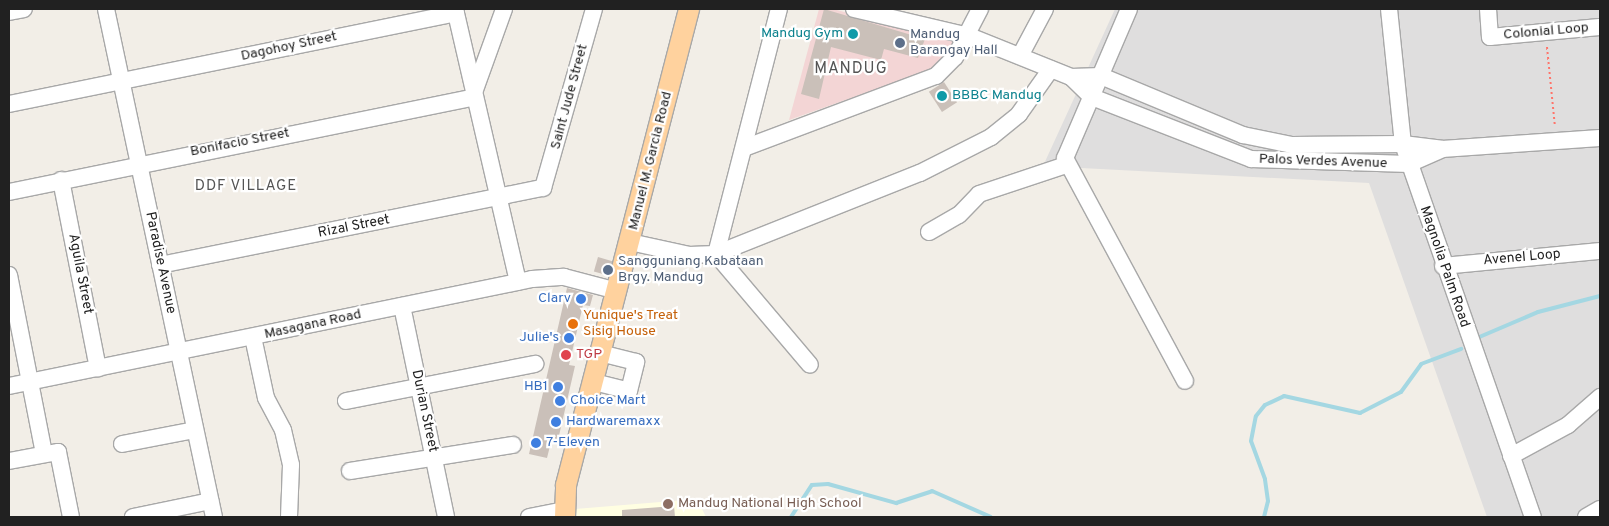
<!DOCTYPE html>
<style>
body{margin:0}
#map{position:relative;width:1609px;height:526px;overflow:hidden;background:#f2eee7;font-family:Overpass,sans-serif}
div>[style]{position:absolute}
[style*='--x']{left:calc(var(--x)*1px);top:calc(var(--y)*1px);width:calc(var(--w)*1px);rotate:calc(var(--a)*1deg)}
.residential>*{inset:0;background:#dfdede}
.commercial>*{inset:0;background:#f3d5d5}
.education>*{inset:0;background:#fffee2}
.stream>*{height:4px;margin:-2px;padding:0 2px;transform-origin:2px;border-radius:2px;background:#a4d7e2}
.building>*{inset:0;background:#cac0b9;transform-origin:0 0}
.path>*{height:2px;margin-top:-1px;transform-origin:0;background:repeating-linear-gradient(90deg,#ff746a 0 2.5px,transparent 0 5px)}
.roads{filter:drop-shadow(1px 0 #a8a8a8) drop-shadow(-1px 0 #a8a8a8) drop-shadow(0 1px #a8a8a8) drop-shadow(0 -1px #a8a8a8)}
.minor>*{height:16px;margin:-8px;padding:0 8px;transform-origin:8px;border-radius:8px;background:#fff}
.major>*{height:20px;margin:-10px;padding:0 10px;transform-origin:10px;border-radius:10px;background:#ffd29e}
.dots>*{width:14px;height:14px;translate:-50% -50%;box-sizing:border-box;border:2px solid #fff;border-radius:50%}
span{translate:-50% -50%;white-space:nowrap;text-align:center;line-height:1.15;-webkit-text-stroke:4.5px #fff;paint-order:stroke}
.street-label{font-size:14px;color:#212121}
.culture-label{font-size:14px;color:#0d838f}
.right{translate:-100% -50%;text-align:right}
.left{translate:0 -50%;text-align:left}
.service-label{font-size:14px;color:#4e5e75}
.shop-label{font-size:14px;color:#366cbe}
.food-label{font-size:14px;color:#c56008}
.health-label{font-size:14px;color:#be3a42}
.education-label{font-size:14px;color:#785e54}
.neighbourhood-label{font-size:15px;color:#545454;letter-spacing:1px}
.quarter-label{font-size:16px;color:#545454;letter-spacing:1px}
.frame{position:absolute;inset:0;border:10px solid #212121;pointer-events:none}
</style>
<div id="map">
<div class="residential">
<i style="clip-path:polygon(1115px 9px,1600px 9px,1600px 517px,1487px 517px,1369px 183px,1043px 166px)"></i>
</div>
<div class="commercial">
<i style="clip-path:polygon(819px 9px,833px 9px,954px 41px,933px 69px,789px 120px)"></i>
</div>
<div class="education">
<i style="clip-path:polygon(697px 499px,706px 517px,577px 517px,575px 509px)"></i>
</div>
<div class="stream">
<i style="--x:1477;--y:338;--w:66;--a:-23.1"></i>
<i style="--x:1538;--y:312;--w:64;--a:-14.5"></i>
<i style="--x:791;--y:517;--w:38;--a:-57"></i>
<i style="--x:812;--y:485;--w:16;--a:-4"></i>
<i style="--x:828;--y:484;--w:71;--a:15.6"></i>
<i style="--x:896;--y:503;--w:38;--a:-18"></i>
<i style="--x:932;--y:491;--w:64;--a:23.8"></i>
<i style="--x:1264;--y:517;--w:16;--a:-76"></i>
<i style="--x:1268;--y:501;--w:22;--a:-98"></i>
<i style="--x:1265;--y:479;--w:40;--a:-110.2"></i>
<i style="--x:1251;--y:441;--w:25;--a:-79"></i>
<i style="--x:1256;--y:416;--w:14;--a:-51"></i>
<i style="--x:1265;--y:405;--w:21;--a:-25"></i>
<i style="--x:1284;--y:396;--w:78;--a:12.6"></i>
<i style="--x:1360;--y:413;--w:46;--a:-27.1"></i>
<i style="--x:1401;--y:392;--w:34;--a:-54"></i>
<i style="--x:1421;--y:364;--w:43;--a:-20.6"></i>
</div>
<div class="building">
<i style="clip-path:polygon(824px 9px,925px 39px,918px 58px,884px 49px,881px 60px,831px 47px,819px 99px,801px 94px)"></i>
<i style="left:944px;top:82px;width:24px;height:18px;rotate:57deg"></i>
<i style="left:598px;top:257px;width:15px;height:15px;rotate:16deg"></i>
<i style="clip-path:polygon(567px 288px,593px 295px,590px 306px,583px 305px,569px 365px,575px 366px,558px 440px,552px 438px,547px 458px,529px 454px)"></i>
<i style="clip-path:polygon(674px 506px,675px 517px,622px 517px,622px 510px)"></i>
</div>
<div class="path">
<i style="--x:1547;--y:47;--w:80;--a:84.3"></i>
</div>
<div class="roads">
<div class="minor">
<i style="--x:106;--y:9;--w:519;--a:78"></i>
<i style="--x:455;--y:9;--w:280;--a:77"></i>
<i style="--x:854;--y:9;--w:118;--a:13.2"></i>
<i style="--x:969;--y:36;--w:110;--a:21.9"></i>
<i style="--x:1071;--y:77;--w:29;--a:44"></i>
<i style="--x:1092;--y:97;--w:171;--a:21.3"></i>
<i style="--x:1251;--y:159;--w:158;--a:1.8"></i>
<i style="--x:1409;--y:164;--w:36;--a:-24"></i>
<i style="--x:1129;--y:9;--w:162;--a:113.2"></i>
<i style="--x:1065;--y:158;--w:253;--a:61.7"></i>
<i style="--x:1389;--y:9;--w:136;--a:84.1"></i>
<i style="--x:1403;--y:144;--w:395;--a:70.8"></i>
<i style="--x:1488;--y:9;--w:28;--a:86"></i>
<i style="--x:1490;--y:37;--w:110;--a:-5.2"></i>
<i style="--x:9;--y:12;--w:15;--a:-11"></i>
<i style="--x:1020;--y:56;--w:53;--a:-62"></i>
<i style="--x:1071;--y:77;--w:30;--a:-2"></i>
<i style="--x:1101;--y:76;--w:154;--a:22.6"></i>
<i style="--x:1243;--y:135;--w:50;--a:11.5"></i>
<i style="--x:1292;--y:145;--w:111;--a:-0.5"></i>
<i style="--x:1403;--y:144;--w:39;--a:7"></i>
<i style="--x:1442;--y:149;--w:158;--a:-4"></i>
<i style="--x:472;--y:98;--w:95;--a:-70.2"></i>
<i style="--x:9;--y:104;--w:456;--a:-11.5"></i>
<i style="--x:744;--y:148;--w:205;--a:-20.6"></i>
<i style="--x:936;--y:76;--w:27;--a:-45"></i>
<i style="--x:955;--y:57;--w:54;--a:-62.5"></i>
<i style="--x:61;--y:180;--w:192;--a:78.9"></i>
<i style="--x:9;--y:192;--w:472;--a:-11.5"></i>
<i style="--x:929;--y:232;--w:34;--a:-30"></i>
<i style="--x:959;--y:215;--w:29;--a:-46"></i>
<i style="--x:979;--y:194;--w:92;--a:-18.4"></i>
<i style="--x:630;--y:242;--w:60;--a:12.4"></i>
<i style="--x:689;--y:255;--w:27;--a:-2"></i>
<i style="--x:716;--y:254;--w:219;--a:-21.7"></i>
<i style="--x:920;--y:173;--w:80;--a:-26.9"></i>
<i style="--x:991;--y:137;--w:36;--a:-39"></i>
<i style="--x:1019;--y:114;--w:55;--a:-54.6"></i>
<i style="--x:716;--y:254;--w:253;--a:-75.6"></i>
<i style="--x:716;--y:254;--w:145;--a:49.7"></i>
<i style="--x:160;--y:265;--w:391;--a:-11.4"></i>
<i style="--x:543;--y:188;--w:186;--a:-74.1"></i>
<i style="--x:1443;--y:266;--w:158;--a:-5.5"></i>
<i style="--x:9;--y:275;--w:182;--a:78.9"></i>
<i style="--x:402;--y:306;--w:216;--a:78.2"></i>
<i style="--x:253;--y:337;--w:62;--a:78"></i>
<i style="--x:266;--y:398;--w:36;--a:62"></i>
<i style="--x:283;--y:430;--w:36;--a:77"></i>
<i style="--x:291;--y:465;--w:52;--a:92.2"></i>
<i style="--x:594;--y:382;--w:36;--a:14"></i>
<i style="--x:629;--y:391;--w:30;--a:-76"></i>
<i style="--x:636;--y:362;--w:36;--a:-166"></i>
<i style="--x:9;--y:386;--w:534;--a:-11.56"></i>
<i style="--x:532;--y:279;--w:32;--a:-4"></i>
<i style="--x:564;--y:277;--w:55;--a:14.8"></i>
<i style="--x:346;--y:401;--w:193;--a:-11.1"></i>
<i style="--x:122;--y:444;--w:74;--a:-10.9"></i>
<i style="--x:1511;--y:456;--w:65;--a:-28.5"></i>
<i style="--x:1568;--y:425;--w:43;--a:-41.2"></i>
<i style="--x:9;--y:461;--w:50;--a:-10.4"></i>
<i style="--x:58;--y:452;--w:66;--a:78.7"></i>
<i style="--x:350;--y:471;--w:165;--a:-9.1"></i>
<i style="--x:133;--y:517;--w:79;--a:-11.7"></i>
<i style="--x:529;--y:517;--w:36;--a:-11"></i>
<i style="--x:1586;--y:517;--w:16;--a:-30"></i>
</div>
<div class="major">
<i style="--x:565;--y:517;--w:32;--a:-88"></i>
<i style="--x:566;--y:485;--w:492;--a:-75.5"></i>
</div>
</div>
<div class="dots">
<i style="left:853px;top:34px;background:#0f9aa8"></i>
<i style="left:900px;top:43px;background:#5c6f8a"></i>
<i style="left:942px;top:96px;background:#0f9aa8"></i>
<i style="left:608px;top:270px;background:#5c6f8a"></i>
<i style="left:581px;top:299px;background:#3f7fe0"></i>
<i style="left:573px;top:324px;background:#e8710a"></i>
<i style="left:569px;top:338px;background:#3f7fe0"></i>
<i style="left:566px;top:355px;background:#e0444e"></i>
<i style="left:558px;top:387px;background:#3f7fe0"></i>
<i style="left:560px;top:401px;background:#3f7fe0"></i>
<i style="left:556px;top:422px;background:#3f7fe0"></i>
<i style="left:536px;top:443px;background:#3f7fe0"></i>
<i style="left:668px;top:504px;background:#8d6e63"></i>
</div>
<div class="street-label">
<span style="left:1546px;top:32px;rotate:-5deg">Colonial Loop</span>
<span style="left:289px;top:47px;rotate:-12deg">Dagohoy Street</span>
<span style="left:570px;top:97px;rotate:-75deg">Saint Jude Street</span>
<span style="left:240px;top:143px;rotate:-11deg">Bonifacio Street</span>
<span style="left:651px;top:161px;rotate:-76deg">Manuel M. Garcia Road</span>
<span style="left:1323px;top:162px;rotate:2deg">Palos Verdes Avenue</span>
<span style="left:354px;top:227px;rotate:-11deg">Rizal Street</span>
<span style="left:1522px;top:258px;rotate:-5deg">Avenel Loop</span>
<span style="left:160px;top:263px;rotate:78deg">Paradise Avenue</span>
<span style="left:1444px;top:267px;rotate:71deg">Magnolia Palm Road</span>
<span style="left:80px;top:274px;rotate:79deg">Aguila Street</span>
<span style="left:313px;top:325px;rotate:-12deg">Masagana Road</span>
<span style="left:424px;top:411px;rotate:78deg">Durian Street</span>
</div>
<div class="culture-label">
<span class="right" style="left:843px;top:34px">Mandug Gym</span>
<span class="left" style="left:952px;top:96px">BBBC Mandug</span>
</div>
<div class="service-label">
<span class="left" style="left:910px;top:43px">Mandug<br>Barangay Hall</span>
<span class="left" style="left:618px;top:270px">Sangguniang Kabataan<br>Brgy. Mandug</span>
</div>
<div class="shop-label">
<span class="right" style="left:571px;top:299px">Clarv</span>
<span class="right" style="left:559px;top:338px">Julie's</span>
<span class="right" style="left:548px;top:387px">HB1</span>
<span class="left" style="left:570px;top:401px">Choice Mart</span>
<span class="left" style="left:566px;top:422px">Hardwaremaxx</span>
<span class="left" style="left:546px;top:443px">7-Eleven</span>
</div>
<div class="food-label">
<span class="left" style="left:583px;top:324px">Yunique's Treat<br>Sisig House</span>
</div>
<div class="health-label">
<span class="left" style="left:576px;top:355px">TGP</span>
</div>
<div class="education-label">
<span class="left" style="left:678px;top:504px">Mandug National High School</span>
</div>
<div class="neighbourhood-label">
<span style="left:246px;top:187px">DDF VILLAGE</span>
</div>
<div class="quarter-label">
<span style="left:851px;top:69px">MANDUG</span>
</div>
<div class="frame"></div>
</div>
